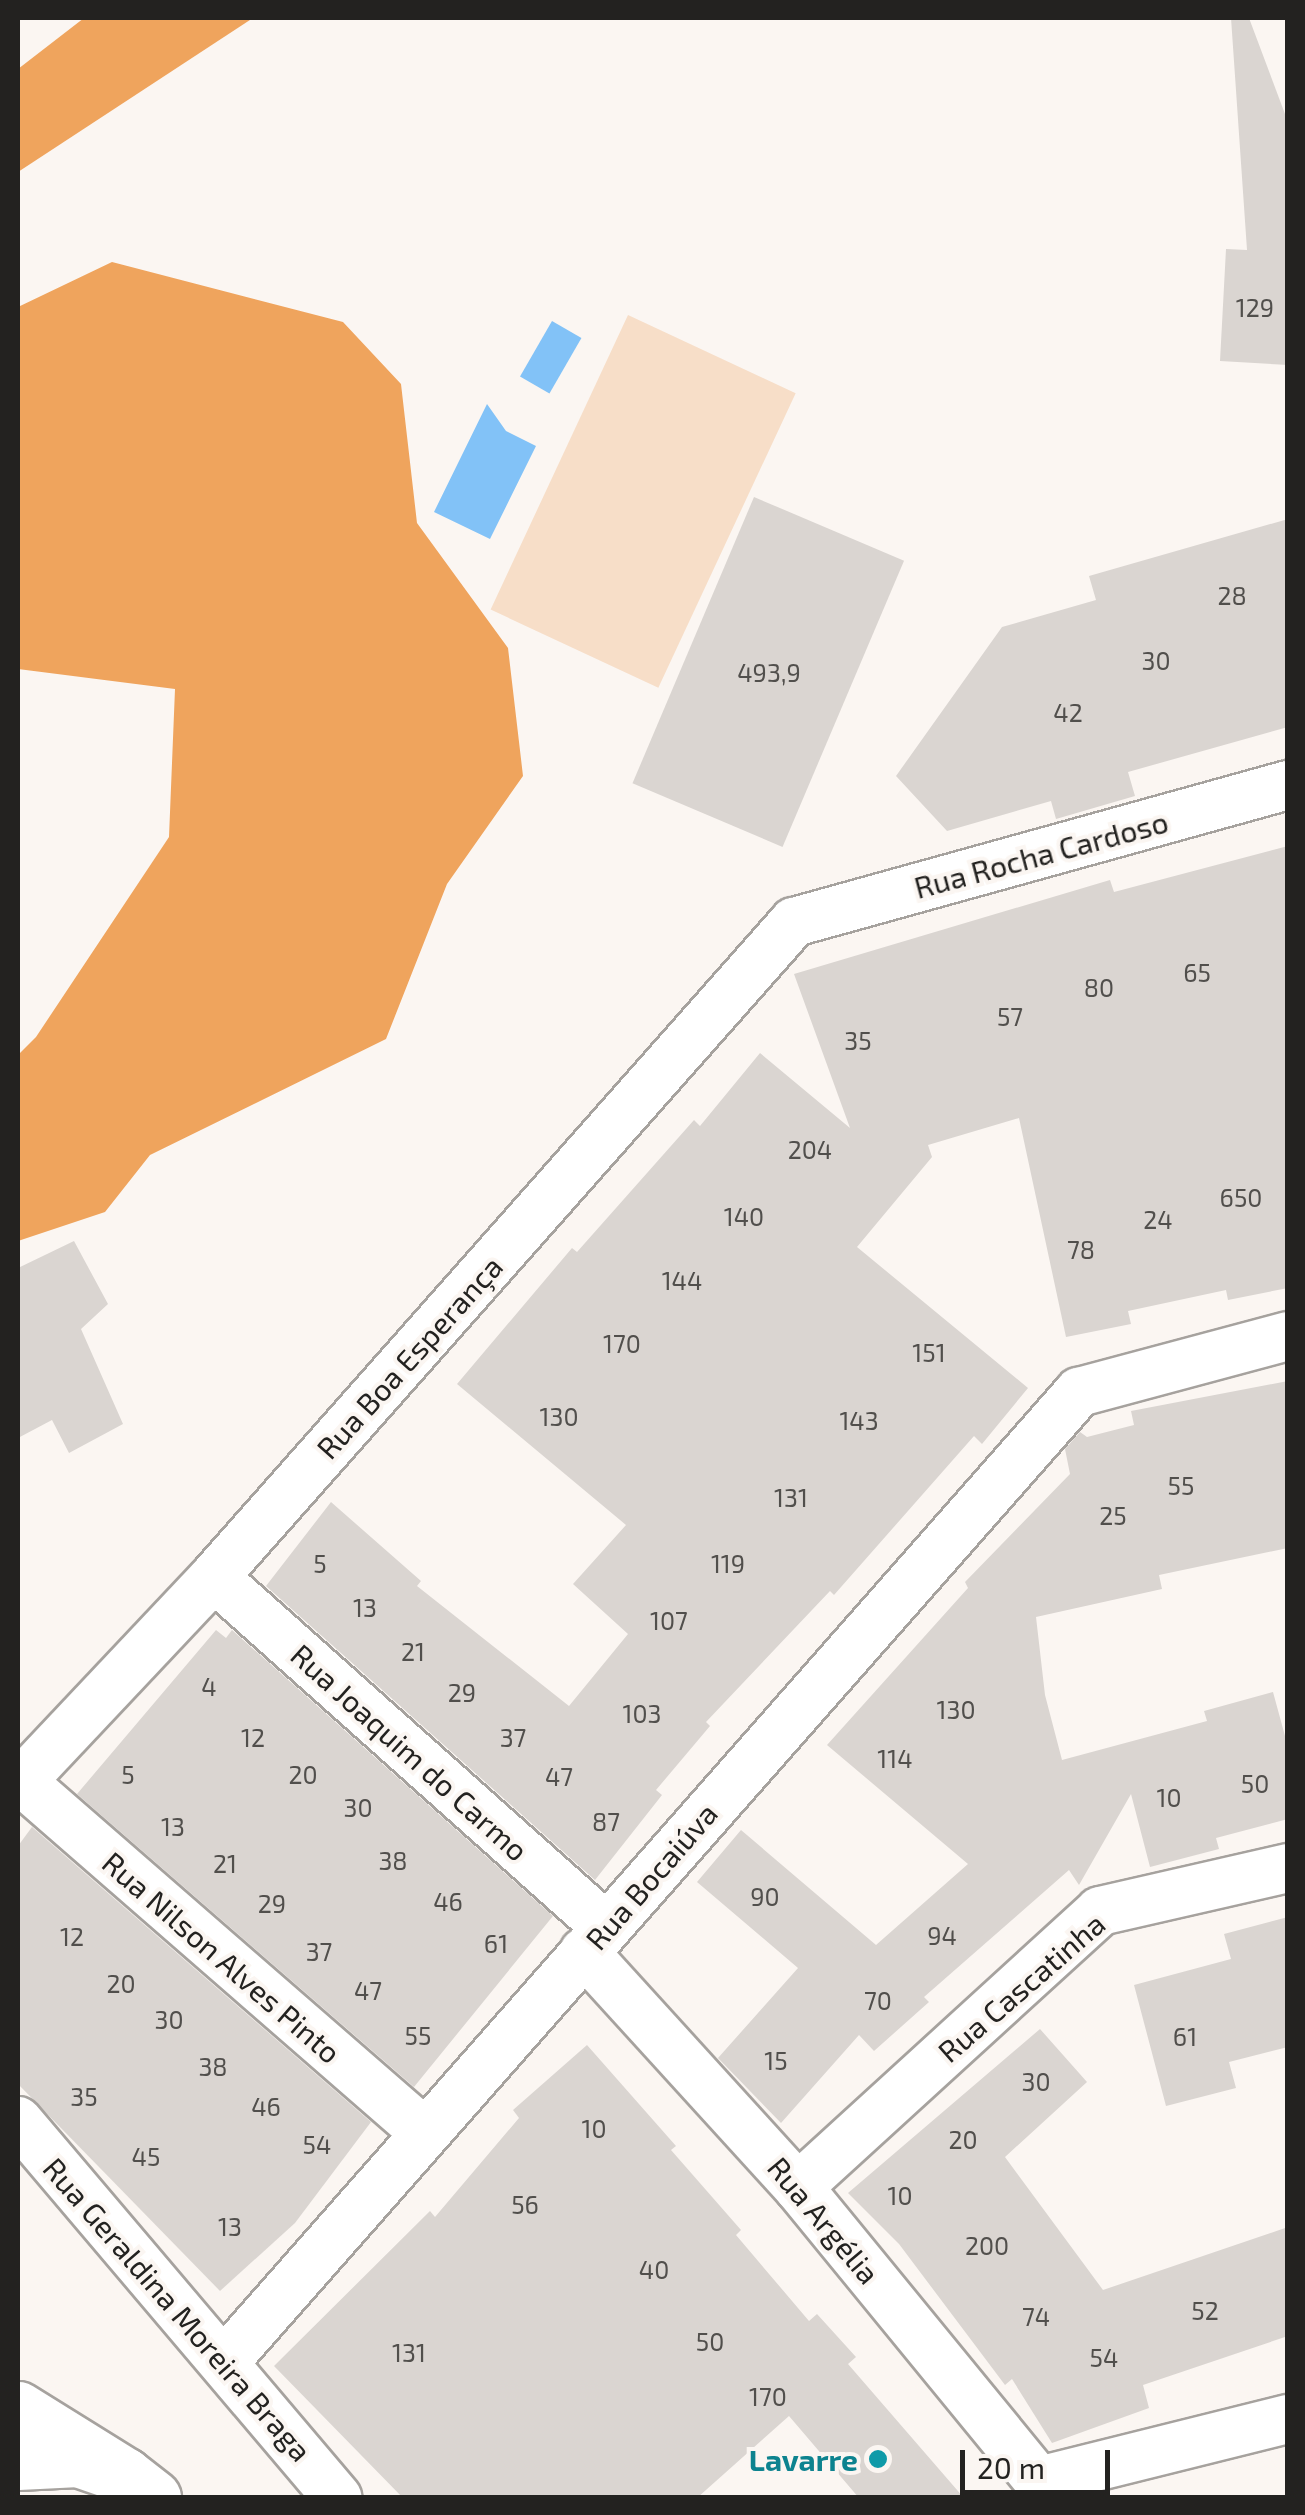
<!DOCTYPE html>
<meta charset="utf-8">
<style>
body{margin:0}
#map{position:relative;width:1305px;height:2515px;overflow:hidden;background:#fbf6f2;font-family:"Exo 2",sans-serif}
div>[style]{position:absolute}
[style*='--x']{left:calc(var(--x)*1px);top:calc(var(--y)*1px);width:calc(var(--w)*1px);rotate:calc(var(--a)*1deg)}
.green>*{inset:0;background:#f7dec8;transform-origin:0 0}
.forest>*{inset:0;background:#efa45d}
.water>*{inset:0;background:#82c2f7;transform-origin:0 0}
.building>*{inset:0;background:#dad5d1;transform-origin:0 0}
.roads{filter:drop-shadow(2px 0 #a6a29e) drop-shadow(-2px 0 #a6a29e) drop-shadow(0 2px #a6a29e) drop-shadow(0 -2px #a6a29e)}
.minor>*{height:48px;margin:-24px;padding:0 24px;transform-origin:24px;border-radius:24px;background:#fff}
.primary>*{height:55px;margin:-27.5px;padding:0 27.5px;transform-origin:27.5px;border-radius:27.5px;background:#fff}
.motorway>*{height:55px;margin:-27.5px;padding:0 27.5px;transform-origin:27.5px;border-radius:27.5px;background:#fff}
.dots>*{width:28px;height:28px;translate:-50% -50%;box-sizing:border-box;border:5px solid #fbf6f2;border-radius:50%}
span{translate:-50% -50%;white-space:nowrap;text-align:center;line-height:1.15;-webkit-text-stroke:8px #fbf6f2;paint-order:stroke}
.number-label{font-size:25px;color:#514f4c}
.number-label span{-webkit-text-stroke-width:0}
.street-label{font-size:30px;color:#232220}
.culture-label{font-size:30px;color:#0d838f;font-weight:700}
.right{translate:-100% -50%;text-align:right}
.frame{position:absolute;inset:0;border:20px solid #232220;pointer-events:none}
.scale{position:absolute;left:960px;top:2450px;width:150px;height:45px;box-sizing:border-box;border:5px solid #232220;border-top:0;padding-left:12px;font-size:30px;line-height:35px;white-space:nowrap;color:#232220;-webkit-text-stroke:8px #fbf6f2;paint-order:stroke}
</style>
<div id="map">
<div class="green">
<i style="left:628px;top:315px;width:185px;height:325px;rotate:25deg"></i>
</div>
<div class="forest">
<i style="clip-path:polygon(84px 18px,253px 18px,18px 172px,18px 69px)"></i>
<i style="clip-path:polygon(112px 262px,343px 322px,401px 384px,417px 523px,508px 648px,523px 776px,447px 884px,386px 1039px,150px 1155px,105px 1212px,18px 1241px,18px 1055px,36px 1037px,169px 837px,175px 689px,18px 669px,18px 307px)"></i>
</div>
<div class="water">
<i style="left:552px;top:321px;width:34px;height:64px;rotate:30deg"></i>
<i style="clip-path:polygon(487px 404px,506px 431px,536px 446px,490px 539px,434px 512px)"></i>
</div>
<div class="building">
<i style="clip-path:polygon(1231px 18px,1249px 18px,1288px 122px,1288px 365px,1220px 361px,1226px 249px,1247px 250px)"></i>
<i style="left:754px;top:497px;width:163px;height:311px;rotate:23deg"></i>
<i style="clip-path:polygon(1288px 519px,1288px 727px,1128px 772px,1135px 796px,1056px 819px,1051px 801px,947px 831px,896px 776px,1002px 627px,1096px 600px,1089px 576px)"></i>
<i style="clip-path:polygon(1288px 846px,1288px 1288px,1228px 1300px,1226px 1290px,1128px 1311px,1131px 1324px,1066px 1337px,1019px 1118px,928px 1145px,932px 1157px,857px 1247px,1028px 1388px,982px 1444px,974px 1436px,834px 1595px,830px 1591px,706px 1722px,710px 1726px,656px 1790px,662px 1795px,595px 1880px,266px 1586px,331px 1502px,421px 1581px,417px 1586px,569px 1706px,628px 1634px,573px 1584px,626px 1525px,457px 1384px,572px 1248px,577px 1252px,694px 1120px,700px 1126px,760px 1053px,850px 1128px,794px 974px,1110px 880px,1114px 892px)"></i>
<i style="clip-path:polygon(74px 1241px,108px 1304px,81px 1329px,123px 1424px,69px 1453px,52px 1420px,18px 1438px,18px 1268px)"></i>
<i style="clip-path:polygon(1288px 1381px,1288px 1548px,1159px 1575px,1162px 1589px,1036px 1617px,1045px 1695px,1062px 1760px,1207px 1721px,1204px 1711px,1273px 1692px,1288px 1747px,1288px 1819px,1216px 1838px,1219px 1849px,1150px 1867px,1131px 1794px,1079px 1885px,1069px 1870px,924px 1997px,929px 2002px,874px 2051px,859px 2035px,781px 2123px,718px 2058px,798px 1968px,697px 1882px,741px 1830px,876px 1945px,968px 1864px,827px 1745px,968px 1588px,965px 1582px,1070px 1474px,1065px 1449px,1080px 1432px,1087px 1437px,1134px 1425px,1131px 1411px)"></i>
<i style="clip-path:polygon(216px 1630px,226px 1638px,232px 1630px,553px 1916px,414px 2087px,77px 1794px)"></i>
<i style="clip-path:polygon(32px 1827px,371px 2122px,295px 2223px,220px 2291px,18px 2084px,18px 1846px)"></i>
<i style="clip-path:polygon(1288px 1917px,1288px 2047px,1229px 2062px,1236px 2088px,1166px 2106px,1134px 1985px,1231px 1959px,1224px 1934px)"></i>
<i style="clip-path:polygon(1040px 2029px,1087px 2082px,1005px 2157px,1103px 2290px,1288px 2227px,1288px 2336px,1143px 2385px,1149px 2408px,1052px 2443px,1012px 2379px,1005px 2385px,899px 2244px,848px 2193px)"></i>
<i style="clip-path:polygon(587px 2045px,676px 2146px,671px 2150px,741px 2230px,736px 2235px,809px 2321px,817px 2314px,856px 2357px,848px 2364px,964px 2498px,859px 2498px,789px 2416px,697px 2498px,403px 2498px,274px 2366px,430px 2211px,435px 2217px,519px 2118px,513px 2110px)"></i>
</div>
<div class="roads">
<div class="minor">
<i style="--x:214;--y:1577;--w:526;--a:41.76"></i>
<i style="--x:21;--y:1781;--w:534;--a:41.05"></i>
<i style="--x:18;--y:1785;--w:286;--a:-46.7"></i>
<i style="--x:214;--y:1577;--w:875;--a:-48.48"></i>
<i style="--x:794;--y:922;--w:513;--a:-15.5"></i>
<i style="--x:584;--y:1952;--w:318;--a:47.7"></i>
<i style="--x:798;--y:2187;--w:402;--a:50.7"></i>
<i style="--x:18;--y:2121;--w:494;--a:49.7"></i>
<i style="--x:798;--y:2187;--w:409;--a:-42.4"></i>
<i style="--x:1100;--y:1911;--w:193;--a:-12.9"></i>
<i style="--x:225;--y:2361;--w:1292;--a:-48.61"></i>
<i style="--x:1079;--y:1392;--w:216;--a:-15"></i>
<i style="--x:1039;--y:2481;--w:257;--a:-14"></i>
</div>
<div class="primary">
<i style="--x:18;--y:2462;--w:60;--a:-2.9"></i>
<i style="--x:78;--y:2459;--w:49;--a:19.2"></i>
<i style="--x:124;--y:2475;--w:37;--a:38"></i>
</div>
<div class="motorway">
<i style="--x:18;--y:2409;--w:125;--a:31.9"></i>
</div>
</div>
<div class="dots">
<i style="left:878px;top:2459px;background:#0f9aa8"></i>
</div>
<div class="number-label">
<span style="left:1255px;top:307px">129</span>
<span style="left:1232px;top:595px">28</span>
<span style="left:1156px;top:660px">30</span>
<span style="left:769px;top:672px">493,9</span>
<span style="left:1068px;top:712px">42</span>
<span style="left:1197px;top:972px">65</span>
<span style="left:1099px;top:987px">80</span>
<span style="left:1010px;top:1016px">57</span>
<span style="left:858px;top:1040px">35</span>
<span style="left:810px;top:1149px">204</span>
<span style="left:1241px;top:1197px">650</span>
<span style="left:744px;top:1216px">140</span>
<span style="left:1158px;top:1219px">24</span>
<span style="left:1081px;top:1249px">78</span>
<span style="left:682px;top:1280px">144</span>
<span style="left:622px;top:1343px">170</span>
<span style="left:929px;top:1352px">151</span>
<span style="left:559px;top:1416px">130</span>
<span style="left:859px;top:1420px">143</span>
<span style="left:1181px;top:1485px">55</span>
<span style="left:791px;top:1497px">131</span>
<span style="left:1113px;top:1515px">25</span>
<span style="left:320px;top:1563px">5</span>
<span style="left:728px;top:1563px">119</span>
<span style="left:365px;top:1607px">13</span>
<span style="left:669px;top:1620px">107</span>
<span style="left:413px;top:1651px">21</span>
<span style="left:209px;top:1686px">4</span>
<span style="left:462px;top:1692px">29</span>
<span style="left:956px;top:1709px">130</span>
<span style="left:642px;top:1713px">103</span>
<span style="left:253px;top:1737px">12</span>
<span style="left:513px;top:1737px">37</span>
<span style="left:895px;top:1758px">114</span>
<span style="left:128px;top:1774px">5</span>
<span style="left:303px;top:1774px">20</span>
<span style="left:559px;top:1776px">47</span>
<span style="left:1255px;top:1783px">50</span>
<span style="left:1169px;top:1797px">10</span>
<span style="left:358px;top:1807px">30</span>
<span style="left:606px;top:1821px">87</span>
<span style="left:173px;top:1826px">13</span>
<span style="left:393px;top:1860px">38</span>
<span style="left:225px;top:1863px">21</span>
<span style="left:765px;top:1896px">90</span>
<span style="left:448px;top:1901px">46</span>
<span style="left:272px;top:1903px">29</span>
<span style="left:942px;top:1935px">94</span>
<span style="left:72px;top:1936px">12</span>
<span style="left:496px;top:1943px">61</span>
<span style="left:319px;top:1951px">37</span>
<span style="left:121px;top:1983px">20</span>
<span style="left:368px;top:1990px">47</span>
<span style="left:878px;top:2000px">70</span>
<span style="left:169px;top:2019px">30</span>
<span style="left:418px;top:2035px">55</span>
<span style="left:1185px;top:2036px">61</span>
<span style="left:776px;top:2060px">15</span>
<span style="left:213px;top:2066px">38</span>
<span style="left:1036px;top:2081px">30</span>
<span style="left:84px;top:2096px">35</span>
<span style="left:266px;top:2106px">46</span>
<span style="left:594px;top:2128px">10</span>
<span style="left:963px;top:2139px">20</span>
<span style="left:317px;top:2144px">54</span>
<span style="left:146px;top:2156px">45</span>
<span style="left:900px;top:2195px">10</span>
<span style="left:525px;top:2204px">56</span>
<span style="left:230px;top:2226px">13</span>
<span style="left:987px;top:2245px">200</span>
<span style="left:654px;top:2269px">40</span>
<span style="left:1205px;top:2310px">52</span>
<span style="left:1036px;top:2316px">74</span>
<span style="left:710px;top:2341px">50</span>
<span style="left:409px;top:2352px">131</span>
<span style="left:1104px;top:2357px">54</span>
<span style="left:768px;top:2396px">170</span>
</div>
<div class="street-label">
<span style="left:1041px;top:854px;rotate:-15deg">Rua Rocha Cardoso</span>
<span style="left:409px;top:1357px;rotate:-48deg">Rua Boa Esperança</span>
<span style="left:410px;top:1752px;rotate:42deg">Rua Joaquim do Carmo</span>
<span style="left:651px;top:1876px;rotate:-49deg">Rua Bocaiúva</span>
<span style="left:222px;top:1957px;rotate:41deg">Rua Nilson Alves Pinto</span>
<span style="left:1021px;top:1987px;rotate:-41deg">Rua Cascatinha</span>
<span style="left:824px;top:2220px;rotate:50deg">Rua Argélia</span>
<span style="left:178px;top:2309px;rotate:49deg">Rua Geraldina Moreira Braga</span>
</div>
<div class="culture-label">
<span class="right" style="left:858px;top:2459px">Lavarre</span>
</div>
<div class="frame"></div>
<div class="scale">20 m</div>
</div>
